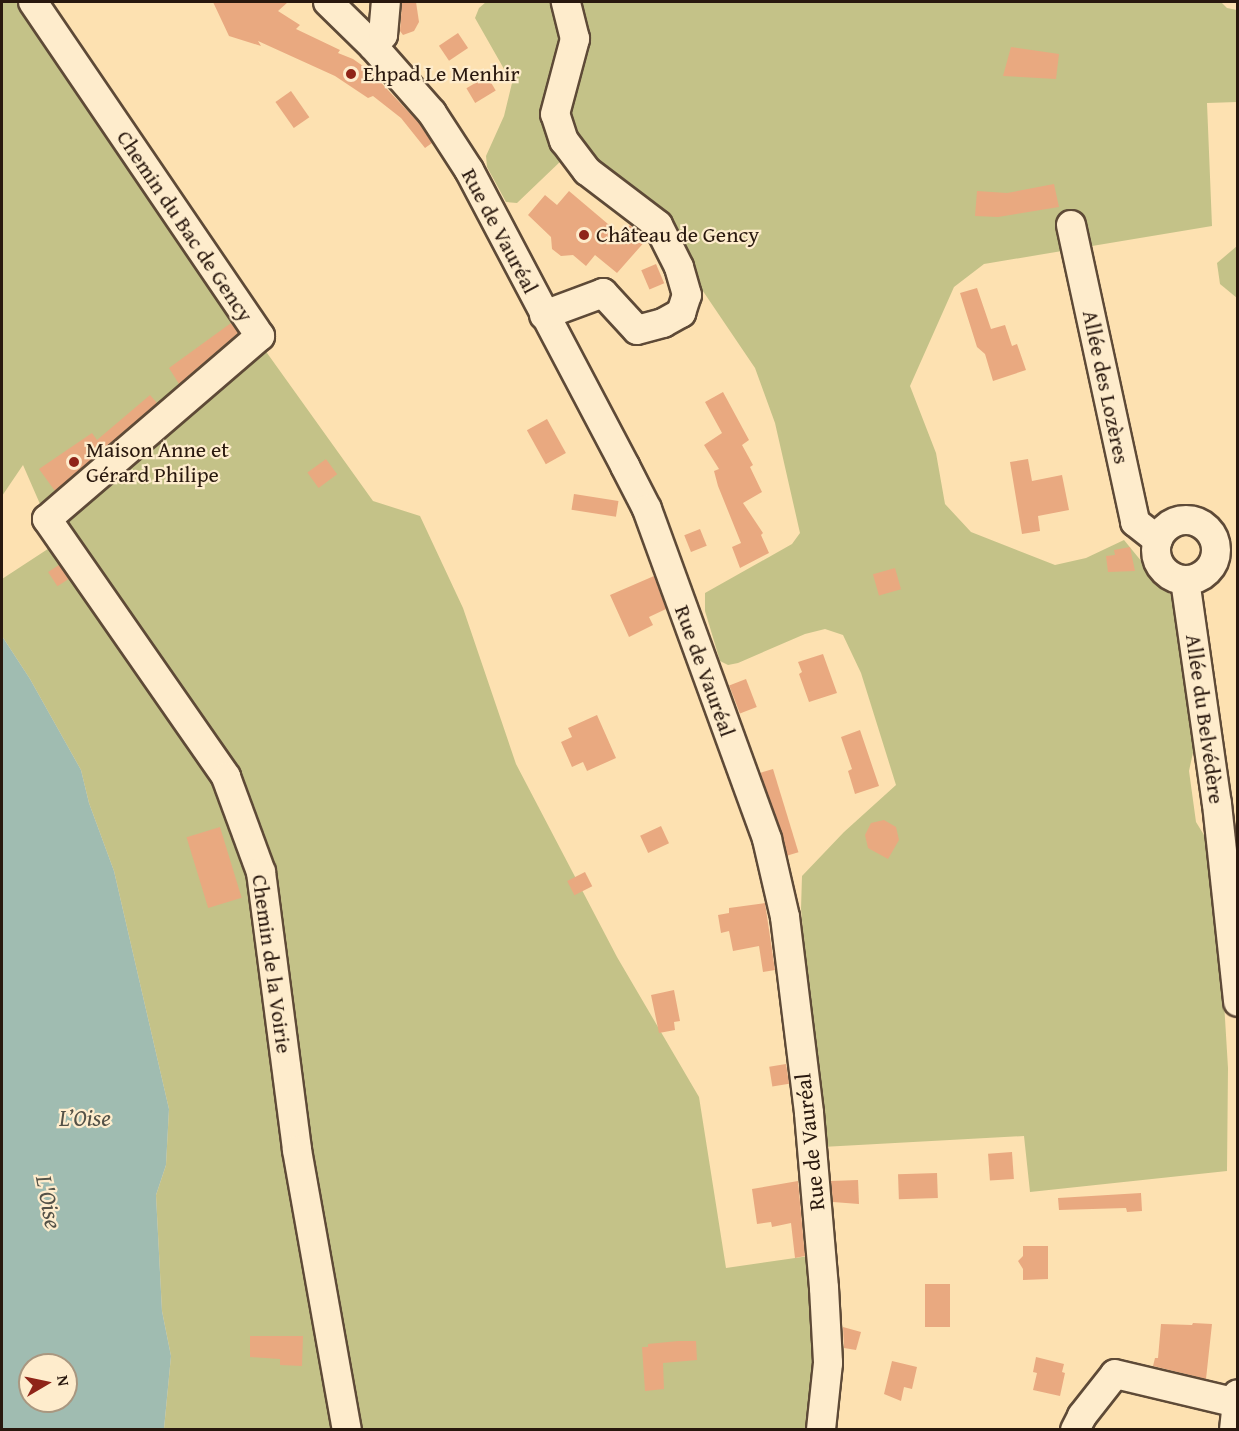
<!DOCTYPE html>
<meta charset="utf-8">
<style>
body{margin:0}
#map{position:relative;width:1239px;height:1431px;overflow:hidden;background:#fde1b1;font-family:"Gentium Book Plus",serif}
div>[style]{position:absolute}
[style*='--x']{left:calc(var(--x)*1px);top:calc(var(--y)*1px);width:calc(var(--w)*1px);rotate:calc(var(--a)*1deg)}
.green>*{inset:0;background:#c4c288}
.water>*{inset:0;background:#a0bcb1}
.building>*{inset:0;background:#e9a980;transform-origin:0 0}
.roads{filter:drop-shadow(2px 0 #5e4a37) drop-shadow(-2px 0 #5e4a37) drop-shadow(0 2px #5e4a37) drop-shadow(0 -2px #5e4a37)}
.minor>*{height:28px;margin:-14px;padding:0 14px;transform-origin:14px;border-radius:14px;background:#feeccc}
.minor>.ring{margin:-14px;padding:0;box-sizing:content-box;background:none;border:28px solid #feeccc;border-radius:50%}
.dots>*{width:16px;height:16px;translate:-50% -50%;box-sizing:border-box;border:3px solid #feeccc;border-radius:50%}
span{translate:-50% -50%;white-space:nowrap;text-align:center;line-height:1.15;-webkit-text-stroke:4.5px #feeccc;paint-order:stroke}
.poi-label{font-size:22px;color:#29180e}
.left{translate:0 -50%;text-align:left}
.street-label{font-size:22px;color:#29180e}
.water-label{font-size:24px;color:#535147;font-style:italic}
.frame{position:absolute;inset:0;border:3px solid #29180e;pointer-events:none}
.north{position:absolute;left:18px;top:1353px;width:60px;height:60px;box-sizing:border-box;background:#feeccc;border:2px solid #a99780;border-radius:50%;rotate:81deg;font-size:16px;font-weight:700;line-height:24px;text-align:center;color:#29180e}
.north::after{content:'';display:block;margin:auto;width:21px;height:27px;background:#8f2418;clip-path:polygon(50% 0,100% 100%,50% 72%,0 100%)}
</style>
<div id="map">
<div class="green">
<i style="clip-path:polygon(2px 2px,16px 2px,373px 501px,420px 516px,463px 608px,516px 764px,617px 957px,699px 1097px,726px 1268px,809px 1256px,820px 1363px,810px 1429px,164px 1429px,171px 1356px,162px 1311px,156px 1195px,166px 1165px,169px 1109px,114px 871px,89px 803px,81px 770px,30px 679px,2px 636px,2px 579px,57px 543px,23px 465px,2px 496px)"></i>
<i style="clip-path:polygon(486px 2px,1221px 2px,1227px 8px,1237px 10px,1237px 102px,1207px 103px,1212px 226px,984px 264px,954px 287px,910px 386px,936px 453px,945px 504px,971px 532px,1055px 565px,1086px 558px,1124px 540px,1160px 584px,1175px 599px,1197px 734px,1189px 771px,1196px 822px,1215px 853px,1228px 1068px,1227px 1171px,1030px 1192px,1024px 1136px,822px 1147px,801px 909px,802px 876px,844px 832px,896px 785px,861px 673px,843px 635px,825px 629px,805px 634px,738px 663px,728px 665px,720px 661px,705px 611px,705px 593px,792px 544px,800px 533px,775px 423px,755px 368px,688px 269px,564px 158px,517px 203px,506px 202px,487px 167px,486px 156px,504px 116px,512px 83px,475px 18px,479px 8px)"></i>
<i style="clip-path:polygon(1237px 246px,1237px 298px,1220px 284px,1217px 263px)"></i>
</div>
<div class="water">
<i style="clip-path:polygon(evenodd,2px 636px,30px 679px,81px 770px,89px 803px,114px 871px,169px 1109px,166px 1165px,156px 1195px,162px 1311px,171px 1356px,164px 1429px,2px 1429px,2px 636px,30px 1365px,66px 1365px,66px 1401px,30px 1401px,30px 1365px)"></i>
</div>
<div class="building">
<i style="clip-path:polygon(213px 2px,288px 2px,278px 11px,300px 25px,296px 29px,340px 50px,338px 53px,353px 59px,370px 71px,419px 123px,432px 143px,425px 148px,401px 118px,373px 96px,368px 98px,335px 76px,258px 41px,261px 46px,229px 36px)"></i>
<i style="clip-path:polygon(402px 2px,416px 2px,419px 22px,414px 31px,403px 35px,400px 31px)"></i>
<i style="left:458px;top:33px;width:18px;height:23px;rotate:56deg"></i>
<i style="clip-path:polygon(1011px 47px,1059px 54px,1056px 79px,1003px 76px)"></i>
<i style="left:487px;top:76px;width:17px;height:24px;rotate:59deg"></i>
<i style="left:291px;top:91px;width:32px;height:19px;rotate:55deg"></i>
<i style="clip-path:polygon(1054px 184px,1059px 207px,998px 217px,975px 216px,977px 191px,1007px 193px)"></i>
<i style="clip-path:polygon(569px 191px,621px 235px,630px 225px,645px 236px,647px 239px,617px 273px,595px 255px,586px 266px,573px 255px,561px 256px,552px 249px,551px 237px,528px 215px,545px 195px,557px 205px)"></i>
<i style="left:656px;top:264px;width:21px;height:16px;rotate:67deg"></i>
<i style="clip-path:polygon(977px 288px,991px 329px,1005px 325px,1012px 346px,1017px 344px,1026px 370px,993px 381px,985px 354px,977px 347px,960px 293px)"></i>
<i style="clip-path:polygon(231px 323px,238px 333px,179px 384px,169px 368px)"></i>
<i style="clip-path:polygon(723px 392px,749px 440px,742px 445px,753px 465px,750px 467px,762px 492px,743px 503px,763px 533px,761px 535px,769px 553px,740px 568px,732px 547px,741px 543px,718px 486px,714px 471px,719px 469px,704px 445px,722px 433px,705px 402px)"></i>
<i style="clip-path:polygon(150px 395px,157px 403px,55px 491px,39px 469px,92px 433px,97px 440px)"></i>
<i style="left:547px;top:419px;width:39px;height:23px;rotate:61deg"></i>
<i style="left:326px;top:459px;width:19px;height:23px;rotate:54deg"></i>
<i style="clip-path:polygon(1028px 459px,1032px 481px,1062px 475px,1069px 510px,1038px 516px,1040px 531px,1022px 534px,1010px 462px)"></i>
<i style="left:574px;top:494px;width:45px;height:16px;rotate:9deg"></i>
<i style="left:700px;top:529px;width:18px;height:17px;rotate:68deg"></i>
<i style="clip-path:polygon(1130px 547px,1135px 571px,1108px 572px,1106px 556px,1115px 555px,1114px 550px)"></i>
<i style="left:59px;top:565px;width:17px;height:13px;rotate:57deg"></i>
<i style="left:895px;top:568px;width:22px;height:23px;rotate:74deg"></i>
<i style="clip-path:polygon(654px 576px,666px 609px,649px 617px,653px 625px,629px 637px,610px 595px)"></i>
<i style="clip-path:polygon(823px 654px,837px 693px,809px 702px,799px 674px,802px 672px,798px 662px)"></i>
<i style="left:746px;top:679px;width:30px;height:18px;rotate:69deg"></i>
<i style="clip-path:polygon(597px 715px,616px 758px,587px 771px,583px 762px,572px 767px,561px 742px,572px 737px,568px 728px)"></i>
<i style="clip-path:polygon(860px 730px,879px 786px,855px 794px,848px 771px,852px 769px,841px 737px)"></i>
<i style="left:773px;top:769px;width:87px;height:13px;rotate:73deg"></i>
<i style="clip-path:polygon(884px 820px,896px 827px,899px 840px,888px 859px,868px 848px,865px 835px,871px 823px)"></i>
<i style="left:661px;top:826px;width:19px;height:23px;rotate:65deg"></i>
<i style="left:220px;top:827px;width:74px;height:35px;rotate:73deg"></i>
<i style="left:585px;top:872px;width:16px;height:20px;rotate:63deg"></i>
<i style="clip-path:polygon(765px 903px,775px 970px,763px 972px,759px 946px,733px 951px,729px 931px,721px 933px,718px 915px,729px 913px,729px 908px)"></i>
<i style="clip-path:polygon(674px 990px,680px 1021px,674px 1022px,675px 1030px,659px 1033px,651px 995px)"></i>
<i style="left:786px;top:1064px;width:20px;height:17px;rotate:81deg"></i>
<i style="left:1012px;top:1152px;width:27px;height:24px;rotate:86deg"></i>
<i style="left:937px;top:1173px;width:25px;height:39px;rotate:88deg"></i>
<i style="clip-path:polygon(858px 1180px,859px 1204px,833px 1202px,831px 1181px)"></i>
<i style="clip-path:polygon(798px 1181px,805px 1256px,795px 1258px,791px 1223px,772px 1227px,771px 1222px,757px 1224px,752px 1189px)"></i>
<i style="clip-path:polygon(1141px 1193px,1142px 1211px,1127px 1212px,1126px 1208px,1059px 1210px,1058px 1198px)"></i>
<i style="clip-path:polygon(1023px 1246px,1048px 1246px,1048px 1279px,1023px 1280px,1023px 1269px,1018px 1261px,1023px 1256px)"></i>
<i style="left:925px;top:1284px;width:25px;height:43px"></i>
<i style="clip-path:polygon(1193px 1323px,1212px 1324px,1206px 1379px,1153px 1366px,1155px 1358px,1158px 1358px,1161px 1324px,1192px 1325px)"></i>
<i style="clip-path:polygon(843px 1327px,861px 1332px,856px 1350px,844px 1348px)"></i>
<i style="clip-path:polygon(250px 1336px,303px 1336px,302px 1366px,280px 1365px,280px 1359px,250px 1357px)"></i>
<i style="clip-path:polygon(678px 1341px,696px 1341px,697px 1360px,663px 1363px,664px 1389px,645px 1391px,642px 1347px,648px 1347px,648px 1344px)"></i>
<i style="clip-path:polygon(1036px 1357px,1064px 1364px,1062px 1372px,1065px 1373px,1060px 1396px,1033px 1390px,1037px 1373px,1033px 1372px)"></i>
<i style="clip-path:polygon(892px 1361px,917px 1367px,912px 1389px,904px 1387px,901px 1401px,884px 1394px)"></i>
</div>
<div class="roads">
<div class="minor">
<i style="--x:33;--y:2;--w:404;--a:55.8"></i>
<i style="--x:260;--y:336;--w:281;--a:139.3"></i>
<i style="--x:47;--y:519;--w:314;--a:55.2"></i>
<i style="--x:226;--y:777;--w:101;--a:69.8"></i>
<i style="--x:261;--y:872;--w:280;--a:82.6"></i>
<i style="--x:297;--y:1150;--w:284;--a:79.9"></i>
<i style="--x:328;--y:2;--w:63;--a:44.4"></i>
<i style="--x:373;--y:46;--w:89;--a:48.6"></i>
<i style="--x:432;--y:113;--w:68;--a:57"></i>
<i style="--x:469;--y:170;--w:335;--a:62.2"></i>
<i style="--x:625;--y:466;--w:48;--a:62.9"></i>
<i style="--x:647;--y:509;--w:351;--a:70"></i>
<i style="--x:767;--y:839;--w:80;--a:77"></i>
<i style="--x:785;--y:917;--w:197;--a:83"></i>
<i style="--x:809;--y:1113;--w:176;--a:85.1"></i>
<i style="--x:824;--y:1288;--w:75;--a:86.9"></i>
<i style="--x:828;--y:1363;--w:67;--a:96"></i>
<i style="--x:373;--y:46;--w:15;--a:-48"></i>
<i style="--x:383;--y:35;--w:33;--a:-85"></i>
<i style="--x:1071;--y:225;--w:304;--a:77.8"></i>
<i style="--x:1135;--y:522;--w:29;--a:38"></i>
<i style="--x:544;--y:315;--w:63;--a:-20.4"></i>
<i style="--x:603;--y:293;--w:50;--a:47.4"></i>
<i style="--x:637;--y:330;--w:27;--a:-15"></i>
<i style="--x:663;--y:323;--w:21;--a:-29"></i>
<i style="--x:681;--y:313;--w:19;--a:-72"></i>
<i style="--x:687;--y:295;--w:29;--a:-106"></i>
<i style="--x:679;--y:267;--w:47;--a:-116.6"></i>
<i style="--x:658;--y:225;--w:89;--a:-142.7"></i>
<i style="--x:587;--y:171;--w:38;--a:-127"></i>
<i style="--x:564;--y:141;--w:28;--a:-108"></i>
<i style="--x:555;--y:114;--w:78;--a:-75.1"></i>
<i style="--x:575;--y:39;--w:38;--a:-104"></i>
<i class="ring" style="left:1156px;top:520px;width:32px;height:32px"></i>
<i style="--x:1185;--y:580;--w:226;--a:81.9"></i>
<i style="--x:1217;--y:804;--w:199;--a:83.9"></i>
<i style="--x:1075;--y:1430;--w:16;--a:-63"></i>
<i style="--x:1082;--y:1416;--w:53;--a:-51.8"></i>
<i style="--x:1115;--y:1374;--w:125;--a:13.4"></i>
<i style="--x:1234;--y:1430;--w:36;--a:-84"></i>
</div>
</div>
<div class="dots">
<i style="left:351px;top:74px;background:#8f2418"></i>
<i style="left:584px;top:235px;background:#8f2418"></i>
<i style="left:74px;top:462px;background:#8f2418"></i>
</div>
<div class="poi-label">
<span class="left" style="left:363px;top:74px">Ehpad Le Menhir</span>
<span class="left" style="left:596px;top:235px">Château de Gency</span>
<span class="left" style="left:86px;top:462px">Maison Anne et<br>Gérard Philipe</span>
</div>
<div class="street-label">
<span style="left:185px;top:226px;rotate:56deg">Chemin du Bac de Gency</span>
<span style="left:500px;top:231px;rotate:62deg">Rue de Vauréal</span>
<span style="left:1106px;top:387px;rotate:78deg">Allée des Lozères</span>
<span style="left:705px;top:671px;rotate:70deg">Rue de Vauréal</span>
<span style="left:1205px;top:719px;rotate:82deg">Allée du Belvédère</span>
<span style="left:272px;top:964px;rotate:82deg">Chemin de la Voirie</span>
<span style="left:810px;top:1142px;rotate:-96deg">Rue de Vauréal</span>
</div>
<div class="water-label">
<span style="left:85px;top:1118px">L’Oise</span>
<span style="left:49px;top:1202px;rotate:79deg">L'Oise</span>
</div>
<div class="frame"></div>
<div class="north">N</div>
</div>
